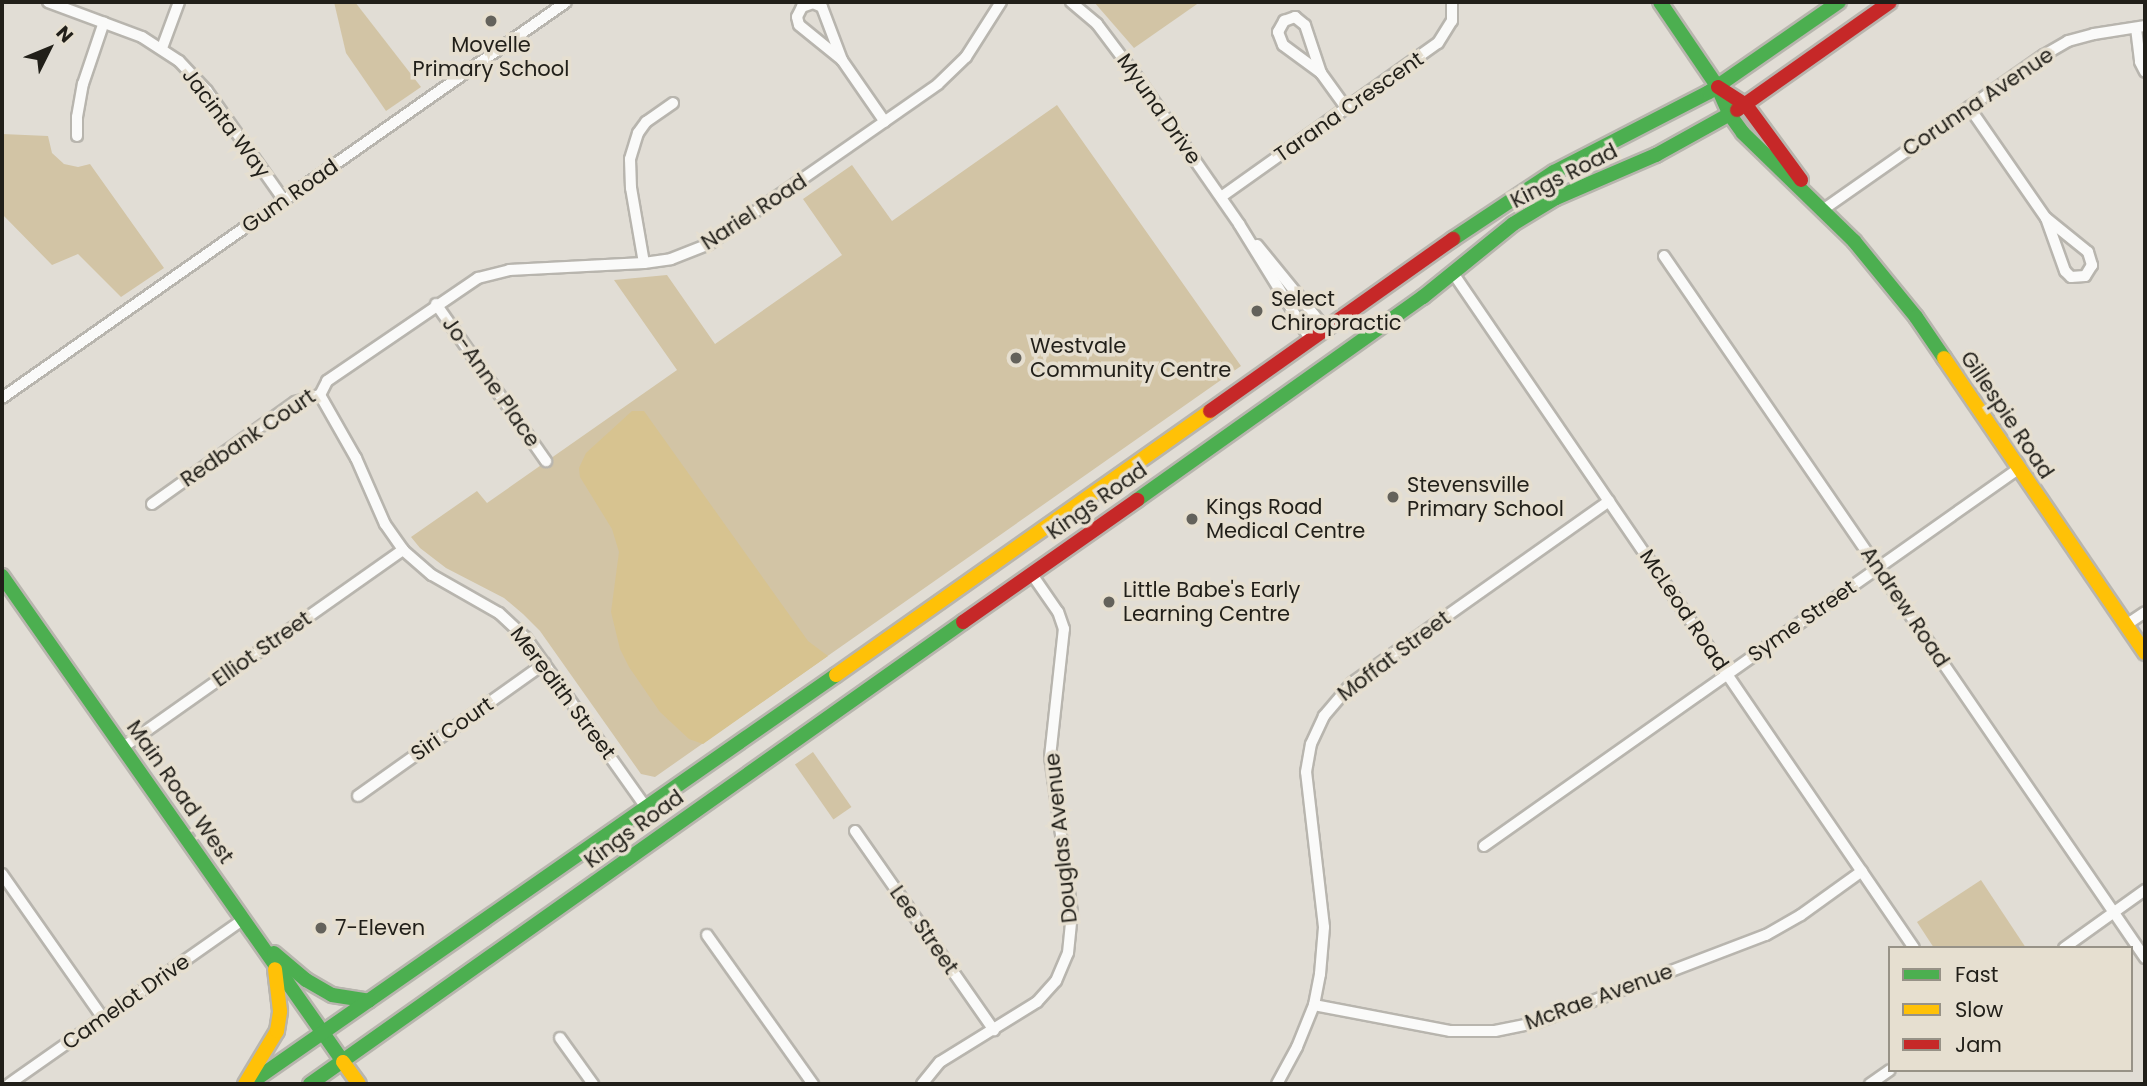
<!DOCTYPE html>
<style>
body{margin:0}
#map{position:relative;width:2147px;height:1086px;overflow:hidden;background:#e1ddd5;font-family:Poppins,sans-serif}
div>[style]{position:absolute}
[style*='--x']{left:calc(var(--x)*1px);top:calc(var(--y)*1px);width:calc(var(--w)*1px);rotate:calc(var(--a)*1deg)}
.green>*{inset:0;background:#d2c4a5;transform-origin:0 0}
.forest>*{inset:0;background:#d7c390}
.roads{filter:drop-shadow(2px 0 #b8b5ae) drop-shadow(-2px 0 #b8b5ae) drop-shadow(0 2px #b8b5ae) drop-shadow(0 -2px #b8b5ae)}
.street>*{height:10px;margin:-5px;padding:0 5px;transform-origin:5px;border-radius:5px;background:#fafaf9}
.fast>*{height:14px;margin:-7px;padding:0 7px;transform-origin:7px;border-radius:7px;background:#4caf50}
.slow>*{height:14px;margin:-7px;padding:0 7px;transform-origin:7px;border-radius:7px;background:#ffc107}
.jam>*{height:14px;margin:-7px;padding:0 7px;transform-origin:7px;border-radius:7px;background:#c62828}
.dots>*{width:19px;height:19px;translate:-50% -50%;box-sizing:border-box;border:4px solid #e6dfd0;border-radius:50%}
span{translate:-50% -50%;white-space:nowrap;text-align:center;line-height:1.15;-webkit-text-stroke:7px #e6dfd0;paint-order:stroke}
.poi-label{font-size:21px;color:#211f19}
.left{translate:0 -50%;text-align:left}
.street-label{font-size:21px;color:#211f19}
.frame{position:absolute;inset:0;border:4px solid #211f19;pointer-events:none}
.legend{position:absolute;left:1888px;top:946px;width:245px;height:126px;box-sizing:border-box;background:#e6dfd0;border:2px solid #979287;margin:0;padding:9px 12px;list-style:none;font-size:21px;color:#211f19}
.legend li{display:flex;align-items:center;gap:14px;height:35px}
.legend b{width:35px;border:2px solid #979287}
.north{position:absolute;left:14px;top:14px;width:70px;height:70px;-webkit-text-stroke:5px #e6dfd0;paint-order:stroke;rotate:47deg;font-size:19px;font-weight:700;line-height:28px;text-align:center;color:#211f19}
.north::after{content:'';display:block;margin:auto;width:24px;height:32px;background:#211f19;clip-path:polygon(50% 0,100% 100%,50% 72%,0 100%)}
</style>
<div id="map">
<div class="green">
<i style="clip-path:polygon(334px 2px,355px 2px,421px 87px,386px 111px,346px 53px)"></i>
<i style="clip-path:polygon(1094px 2px,1200px 2px,1134px 48px)"></i>
<i style="clip-path:polygon(1057px 105px,1241px 366px,655px 777px,641px 774px,540px 631px,523px 614px,504px 598px,446px 568px,420px 548px,411px 537px,477px 491px,487px 503px,677px 370px,614px 280px,667px 275px,715px 344px,842px 255px,803px 199px,852px 165px,892px 221px)"></i>
<i style="clip-path:polygon(2px 134px,48px 136px,52px 153px,64px 164px,78px 167px,90px 164px,164px 268px,121px 297px,78px 254px,52px 265px,2px 214px)"></i>
<i style="left:813px;top:752px;width:67px;height:22px;rotate:55deg"></i>
<i style="clip-path:polygon(1981px 880px,2026px 948px,1934px 948px,1917px 922px)"></i>
</div>
<div class="forest">
<i style="clip-path:polygon(632px 411px,644px 411px,808px 641px,828px 656px,703px 744px,689px 739px,660px 712px,629px 667px,620px 649px,611px 612px,619px 552px,612px 529px,580px 477px,579px 468px,586px 453px)"></i>
</div>
<div class="roads">
<div class="street">
<i style="--x:48;--y:2;--w:100;--a:20.4"></i>
<i style="--x:142;--y:37;--w:44;--a:33"></i>
<i style="--x:179;--y:61;--w:41;--a:47"></i>
<i style="--x:207;--y:91;--w:133;--a:54.8"></i>
<i style="--x:1071;--y:2;--w:34;--a:40"></i>
<i style="--x:1097;--y:24;--w:66;--a:53"></i>
<i style="--x:1137;--y:77;--w:179;--a:55.2"></i>
<i style="--x:1239;--y:224;--w:135;--a:58.3"></i>
<i style="--x:2136;--y:28;--w:34;--a:83"></i>
<i style="--x:2140;--y:62;--w:11;--a:63"></i>
<i style="--x:162;--y:48;--w:49;--a:-69.7"></i>
<i style="--x:842;--y:60;--w:57;--a:-110.7"></i>
<i style="--x:822;--y:7;--w:10;--a:-156"></i>
<i style="--x:813;--y:3;--w:12;--a:160"></i>
<i style="--x:802;--y:7;--w:11;--a:117"></i>
<i style="--x:797;--y:17;--w:8;--a:76"></i>
<i style="--x:799;--y:25;--w:55;--a:39.1"></i>
<i style="--x:842;--y:60;--w:75;--a:55.3"></i>
<i style="--x:1321;--y:73;--w:47;--a:-143.6"></i>
<i style="--x:1283;--y:45;--w:14;--a:-111"></i>
<i style="--x:1278;--y:32;--w:13;--a:-61"></i>
<i style="--x:1284;--y:21;--w:12;--a:-20"></i>
<i style="--x:1295;--y:17;--w:13;--a:39"></i>
<i style="--x:1305;--y:25;--w:51;--a:71.6"></i>
<i style="--x:1321;--y:73;--w:44;--a:54.2"></i>
<i style="--x:1969;--y:107;--w:135;--a:55.3"></i>
<i style="--x:2046;--y:218;--w:54;--a:39"></i>
<i style="--x:2088;--y:252;--w:14;--a:73"></i>
<i style="--x:2092;--y:265;--w:13;--a:122"></i>
<i style="--x:2085;--y:276;--w:14;--a:176"></i>
<i style="--x:2071;--y:277;--w:8;--a:-135"></i>
<i style="--x:2065;--y:271;--w:56;--a:-109.7"></i>
<i style="--x:77;--y:136;--w:19;--a:-90"></i>
<i style="--x:77;--y:117;--w:34;--a:-80"></i>
<i style="--x:83;--y:84;--w:65;--a:-71.3"></i>
<i style="--x:1221;--y:197;--w:266;--a:-35.4"></i>
<i style="--x:1438;--y:43;--w:26;--a:-58"></i>
<i style="--x:1452;--y:21;--w:19;--a:-90"></i>
<i style="--x:1824;--y:209;--w:269;--a:-35"></i>
<i style="--x:2044;--y:55;--w:28;--a:-30"></i>
<i style="--x:2068;--y:41;--w:27;--a:-15"></i>
<i style="--x:2094;--y:34;--w:52;--a:-8.9"></i>
<i style="--x:1257;--y:245;--w:107;--a:50.7"></i>
<i style="--x:1664;--y:256;--w:851;--a:55.58"></i>
<i style="--x:644;--y:263;--w:76;--a:-99.8"></i>
<i style="--x:631;--y:188;--w:29;--a:-92"></i>
<i style="--x:630;--y:159;--w:27;--a:-73"></i>
<i style="--x:638;--y:133;--w:14;--a:-54"></i>
<i style="--x:646;--y:122;--w:33;--a:-35"></i>
<i style="--x:1453;--y:273;--w:817;--a:55.67"></i>
<i style="--x:436;--y:304;--w:192;--a:55"></i>
<i style="--x:320;--y:395;--w:73;--a:60.3"></i>
<i style="--x:356;--y:458;--w:72;--a:66.3"></i>
<i style="--x:385;--y:524;--w:32;--a:55"></i>
<i style="--x:403;--y:550;--w:38;--a:41"></i>
<i style="--x:432;--y:575;--w:77;--a:29.6"></i>
<i style="--x:499;--y:613;--w:37;--a:43"></i>
<i style="--x:526;--y:638;--w:209;--a:54.7"></i>
<i style="--x:2;--y:398;--w:689;--a:-35.07"></i>
<i style="--x:152;--y:504;--w:176;--a:-35.5"></i>
<i style="--x:295;--y:402;--w:26;--a:-16"></i>
<i style="--x:320;--y:395;--w:16;--a:-63"></i>
<i style="--x:327;--y:381;--w:183;--a:-34.3"></i>
<i style="--x:478;--y:278;--w:32;--a:-14"></i>
<i style="--x:509;--y:270;--w:135;--a:-3"></i>
<i style="--x:644;--y:263;--w:27;--a:-8"></i>
<i style="--x:671;--y:259;--w:41;--a:-21.5"></i>
<i style="--x:709;--y:244;--w:279;--a:-34.9"></i>
<i style="--x:938;--y:84;--w:39;--a:-44"></i>
<i style="--x:966;--y:57;--w:65;--a:-57.5"></i>
<i style="--x:2126;--y:625;--w:23;--a:-34"></i>
<i style="--x:122;--y:748;--w:344;--a:-35.2"></i>
<i style="--x:358;--y:796;--w:229;--a:-35.4"></i>
<i style="--x:855;--y:831;--w:243;--a:55.1"></i>
<i style="--x:1484;--y:846;--w:654;--a:-35.22"></i>
<i style="--x:2;--y:874;--w:176;--a:55"></i>
<i style="--x:707;--y:935;--w:183;--a:54.6"></i>
<i style="--x:2064;--y:948;--w:100;--a:-35.6"></i>
<i style="--x:1314;--y:1005;--w:138;--a:10.8"></i>
<i style="--x:1450;--y:1031;--w:45;--a:0"></i>
<i style="--x:1495;--y:1031;--w:41;--a:-11.3"></i>
<i style="--x:1535;--y:1023;--w:247;--a:-20.9"></i>
<i style="--x:1766;--y:935;--w:40;--a:-29.7"></i>
<i style="--x:1801;--y:915;--w:75;--a:-35.8"></i>
<i style="--x:560;--y:1038;--w:57;--a:54.3"></i>
<i style="--x:9;--y:1084;--w:287;--a:-35.1"></i>
<i style="--x:922;--y:1084;--w:28;--a:-51"></i>
<i style="--x:940;--y:1062;--w:114;--a:-31.7"></i>
<i style="--x:1037;--y:1002;--w:28;--a:-48"></i>
<i style="--x:1056;--y:981;--w:30;--a:-67"></i>
<i style="--x:1068;--y:953;--w:40;--a:-84.3"></i>
<i style="--x:1072;--y:913;--w:158;--a:-98"></i>
<i style="--x:1050;--y:757;--w:129;--a:-83.8"></i>
<i style="--x:1064;--y:629;--w:18;--a:-109"></i>
<i style="--x:1058;--y:612;--w:47;--a:-124.7"></i>
<i style="--x:1277;--y:1084;--w:42;--a:-61.6"></i>
<i style="--x:1297;--y:1047;--w:45;--a:-68"></i>
<i style="--x:1314;--y:1005;--w:32;--a:-79"></i>
<i style="--x:1320;--y:974;--w:47;--a:-85.1"></i>
<i style="--x:1324;--y:927;--w:156;--a:-96.6"></i>
<i style="--x:1306;--y:772;--w:28;--a:-80"></i>
<i style="--x:1311;--y:744;--w:31;--a:-65"></i>
<i style="--x:1324;--y:716;--w:43;--a:-49.7"></i>
<i style="--x:1352;--y:683;--w:315;--a:-35.3"></i>
<i style="--x:1870;--y:1084;--w:24;--a:-35"></i>
</div>
<div class="fast">
<i style="--x:1660;--y:2;--w:102;--a:55.8"></i>
<i style="--x:1717;--y:86;--w:32;--a:66"></i>
<i style="--x:1730;--y:115;--w:22;--a:54"></i>
<i style="--x:1743;--y:133;--w:155;--a:44.2"></i>
<i style="--x:1854;--y:241;--w:98;--a:50.8"></i>
<i style="--x:1916;--y:317;--w:50;--a:55.7"></i>
<i style="--x:1453;--y:239;--w:121;--a:-33.6"></i>
<i style="--x:1554;--y:172;--w:174;--a:-27.3"></i>
<i style="--x:1709;--y:92;--w:158;--a:-34.7"></i>
<i style="--x:1137;--y:500;--w:351;--a:-35.4"></i>
<i style="--x:1423;--y:297;--w:116;--a:-39"></i>
<i style="--x:1513;--y:224;--w:50;--a:-31.2"></i>
<i style="--x:1556;--y:198;--w:109;--a:-23.3"></i>
<i style="--x:1656;--y:155;--w:93;--a:-29.1"></i>
<i style="--x:2;--y:576;--w:558;--a:54.92"></i>
<i style="--x:274;--y:953;--w:42;--a:40.2"></i>
<i style="--x:306;--y:980;--w:30;--a:30"></i>
<i style="--x:332;--y:995;--w:37;--a:9"></i>
<i style="--x:323;--y:1033;--w:35;--a:55"></i>
<i style="--x:249;--y:1084;--w:715;--a:-34.87"></i>
<i style="--x:310;--y:1084;--w:800;--a:-35.28"></i>
</div>
<div class="slow">
<i style="--x:1944;--y:358;--w:357;--a:55.7"></i>
<i style="--x:836;--y:675;--w:458;--a:-35.2"></i>
<i style="--x:343;--y:1062;--w:27;--a:54"></i>
<i style="--x:245;--y:1084;--w:62;--a:-58.9"></i>
<i style="--x:277;--y:1031;--w:20;--a:-81"></i>
<i style="--x:280;--y:1011;--w:42;--a:-96.8"></i>
</div>
<div class="jam">
<i style="--x:1718;--y:87;--w:33;--a:33"></i>
<i style="--x:1746;--y:105;--w:93;--a:53.7"></i>
<i style="--x:1737;--y:110;--w:187;--a:-35.2"></i>
<i style="--x:1210;--y:411;--w:298;--a:-35.3"></i>
<i style="--x:963;--y:622;--w:213;--a:-35"></i>
</div>
</div>
<div class="dots">
<i style="left:491px;top:21px;background:#64625b"></i>
<i style="left:1257px;top:311px;background:#64625b"></i>
<i style="left:1016px;top:358px;background:#64625b"></i>
<i style="left:1393px;top:497px;background:#64625b"></i>
<i style="left:1192px;top:519px;background:#64625b"></i>
<i style="left:1109px;top:602px;background:#64625b"></i>
<i style="left:321px;top:928px;background:#64625b"></i>
</div>
<div class="poi-label">
<span style="left:491px;top:57px">Movelle<br>Primary School</span>
<span class="left" style="left:1271px;top:311px">Select<br>Chiropractic</span>
<span class="left" style="left:1030px;top:358px">Westvale<br>Community Centre</span>
<span class="left" style="left:1407px;top:497px">Stevensville<br>Primary School</span>
<span class="left" style="left:1206px;top:519px">Kings Road<br>Medical Centre</span>
<span class="left" style="left:1123px;top:602px">Little Babe's Early<br>Learning Centre</span>
<span class="left" style="left:335px;top:928px">7-Eleven</span>
</div>
<div class="street-label">
<span style="left:1978px;top:102px;rotate:-34deg">Corunna Avenue</span>
<span style="left:1349px;top:107px;rotate:-35deg">Tarana Crescent</span>
<span style="left:1159px;top:109px;rotate:55deg">Myuna Drive</span>
<span style="left:226px;top:123px;rotate:53deg">Jacinta Way</span>
<span style="left:1564px;top:176px;rotate:-27deg">Kings Road</span>
<span style="left:290px;top:196px;rotate:-35deg">Gum Road</span>
<span style="left:754px;top:212px;rotate:-33deg">Nariel Road</span>
<span style="left:491px;top:382px;rotate:55deg">Jo-Anne Place</span>
<span style="left:2007px;top:415px;rotate:56deg">Gillespie Road</span>
<span style="left:248px;top:438px;rotate:-34deg">Redbank Court</span>
<span style="left:1097px;top:501px;rotate:-35deg">Kings Road</span>
<span style="left:1905px;top:607px;rotate:56deg">Andrew Road</span>
<span style="left:1684px;top:610px;rotate:56deg">McLeod Road</span>
<span style="left:1802px;top:621px;rotate:-35deg">Syme Street</span>
<span style="left:262px;top:649px;rotate:-35deg">Elliot Street</span>
<span style="left:1394px;top:656px;rotate:-37deg">Moffat Street</span>
<span style="left:563px;top:693px;rotate:53deg">Meredith Street</span>
<span style="left:452px;top:729px;rotate:-35deg">Siri Court</span>
<span style="left:180px;top:792px;rotate:55deg">Main Road West</span>
<span style="left:634px;top:829px;rotate:-36deg">Kings Road</span>
<span style="left:1061px;top:838px;rotate:-96deg">Douglas Avenue</span>
<span style="left:924px;top:930px;rotate:55deg">Lee Street</span>
<span style="left:1599px;top:997px;rotate:-20deg">McRae Avenue</span>
<span style="left:126px;top:1002px;rotate:-35deg">Camelot Drive</span>
</div>
<div class="frame"></div>
<ul class="legend">
<li><b style="height:9px;background:#4caf50"></b>Fast</li>
<li><b style="height:9px;background:#ffc107"></b>Slow</li>
<li><b style="height:9px;background:#c62828"></b>Jam</li>
</ul>
<div class="north">N</div>
</div>
